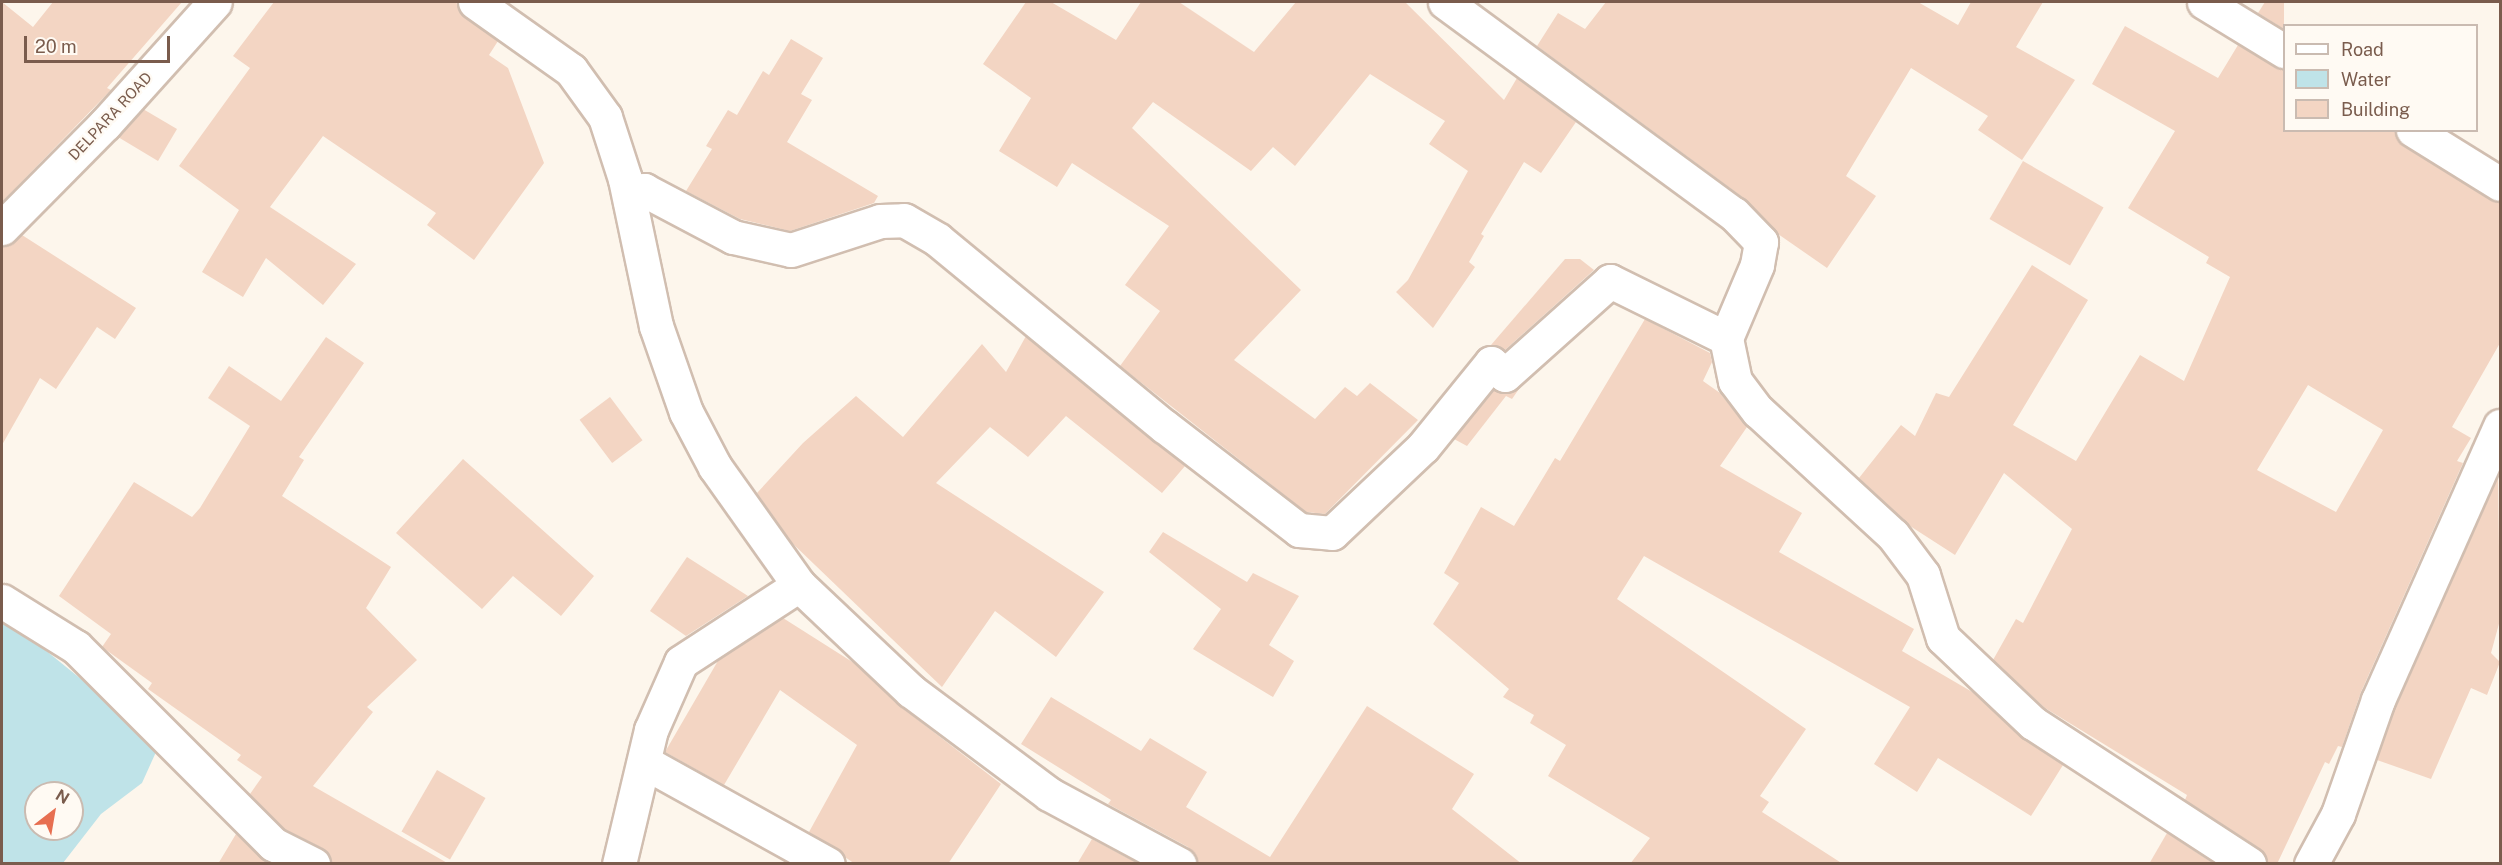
<!DOCTYPE html>
<style>
body{margin:0}
#map{position:relative;width:2502px;height:865px;overflow:hidden;background:#fdf6ec;font-family:"Public Sans",sans-serif}
div>[style]{position:absolute}
[style*='--x']{left:calc(var(--x)*1px);top:calc(var(--y)*1px);width:calc(var(--w)*1px);rotate:calc(var(--a)*1deg)}
.water>*{inset:0;background:#bfe3e8}
.building>*{inset:0;background:#f3d5c3;transform-origin:0 0}
.roads{filter:drop-shadow(2px 0 #d1beb0) drop-shadow(-2px 0 #d1beb0) drop-shadow(0 2px #d1beb0) drop-shadow(0 -2px #d1beb0)}
.minor>*{height:33px;margin:-16.5px;padding:0 16.5px;transform-origin:16.5px;border-radius:16.5px;background:#fff}
span{translate:-50% -50%;white-space:nowrap;text-align:center;line-height:1.15;-webkit-text-stroke:4.5px #fffaf3;paint-order:stroke}
.street-label{font-size:15px;color:#7a5c4d}
.frame{position:absolute;inset:0;border:3px solid #7a5c4d;pointer-events:none}
.legend{position:absolute;left:2283px;top:24px;width:195px;height:108px;box-sizing:border-box;background:#fffaf3;border:2px solid #cabbb1;margin:0;padding:8px 10px;list-style:none;font-size:18px;color:#7a5c4d}
.legend li{display:flex;align-items:center;gap:12px;height:30px}
.legend b{width:30px;border:2px solid #cabbb1}
.north{position:absolute;left:24px;top:781px;width:60px;height:60px;box-sizing:border-box;background:#fffaf3;border:2px solid #cabbb1;border-radius:50%;rotate:31deg;font-size:16px;font-weight:700;line-height:24px;text-align:center;color:#7a5c4d}
.north::after{content:'';display:block;margin:auto;width:21px;height:27px;background:#e76f51;clip-path:polygon(50% 0,100% 100%,50% 72%,0 100%)}
.scale{position:absolute;left:24px;top:36px;width:146px;height:27px;box-sizing:border-box;border:3px solid #7a5c4d;border-top:0;padding-left:8px;font-size:18px;line-height:21px;white-space:nowrap;color:#7a5c4d;-webkit-text-stroke:4px #fffaf3;paint-order:stroke}
</style>
<div id="map">
<div class="water">
<i style="clip-path:polygon(evenodd,2px 615px,139px 726px,156px 752px,142px 783px,101px 814px,63px 863px,2px 863px,2px 615px,36px 793px,72px 793px,72px 829px,36px 829px,36px 793px)"></i>
</div>
<div class="building">
<i style="clip-path:polygon(2px 2px,33px 27px,53px 2px,182px 2px,107px 88px,111px 90px,2px 202px)"></i>
<i style="clip-path:polygon(274px 2px,456px 2px,464px 17px,498px 41px,489px 55px,508px 68px,544px 163px,474px 260px,427px 225px,436px 213px,323px 136px,270px 207px,356px 264px,323px 305px,266px 258px,243px 297px,202px 272px,239px 210px,179px 166px,250px 68px,233px 56px)"></i>
<i style="clip-path:polygon(1026px 2px,1051px 2px,1116px 40px,1141px 2px,1179px 2px,1254px 52px,1296px 2px,1405px 2px,1504px 100px,1517px 78px,1576px 122px,1541px 173px,1524px 162px,1481px 234px,1484px 236px,1469px 262px,1475px 267px,1433px 328px,1396px 292px,1408px 280px,1468px 171px,1429px 144px,1445px 121px,1370px 74px,1295px 166px,1273px 147px,1251px 171px,1153px 102px,1132px 128px,1301px 290px,1234px 360px,1315px 419px,1345px 387px,1357px 396px,1370px 383px,1418px 420px,1325px 514px,1306px 512px,1120px 366px,1160px 311px,1125px 285px,1169px 226px,1072px 163px,1057px 187px,999px 151px,1031px 98px,983px 64px)"></i>
<i style="clip-path:polygon(1606px 2px,1918px 2px,1958px 25px,1971px 2px,2043px 2px,2016px 47px,2075px 80px,2022px 160px,1978px 130px,1988px 116px,1911px 68px,1846px 176px,1876px 196px,1827px 268px,1778px 234px,1745px 199px,1537px 46px,1558px 13px,1585px 29px)"></i>
<i style="clip-path:polygon(2265px 2px,2284px 2px,2284px 29px,2258px 13px)"></i>
<i style="clip-path:polygon(evenodd,2125px 26px,2218px 78px,2238px 45px,2284px 70px,2284px 130px,2394px 130px,2403px 146px,2500px 203px,2500px 343px,2452px 427px,2471px 438px,2457px 461px,2463px 463px,2361px 692px,2342px 747px,2338px 746px,2329px 764px,2325px 762px,2277px 864px,2267px 864px,2259px 848px,2185px 800px,2187px 795px,2045px 708px,1993px 660px,2016px 619px,2023px 623px,2072px 529px,2004px 473px,1955px 555px,1910px 526px,1859px 478px,1901px 425px,1915px 436px,1936px 393px,1949px 397px,2032px 265px,2088px 300px,2013px 425px,2076px 461px,2140px 355px,2184px 381px,2230px 277px,2206px 263px,2209px 257px,2128px 208px,2175px 131px,2092px 84px,2125px 26px,2308px 385px,2383px 430px,2336px 512px,2257px 470px,2308px 385px)"></i>
<i style="clip-path:polygon(791px 39px,823px 58px,801px 94px,812px 100px,787px 142px,878px 196px,874px 203px,790px 231px,740px 219px,686px 191px,712px 149px,706px 146px,728px 110px,737px 115px,763px 71px,769px 75px)"></i>
<i style="clip-path:polygon(143px 109px,177px 129px,158px 161px,118px 137px)"></i>
<i style="left:2023px;top:161px;width:93px;height:67px;rotate:30deg"></i>
<i style="clip-path:polygon(22px 235px,136px 308px,115px 339px,97px 327px,56px 389px,40px 378px,2px 445px,2px 246px)"></i>
<i style="clip-path:polygon(1565px 259px,1580px 259px,1594px 270px,1505px 350px,1491px 345px)"></i>
<i style="clip-path:polygon(1645px 319px,1710px 353px,1712px 362px,1703px 381px,1720px 393px,1747px 427px,1720px 466px,1802px 513px,1779px 552px,1914px 629px,1902px 651px,1974px 693px,2020px 737px,2063px 765px,2031px 816px,1938px 758px,1917px 792px,1874px 764px,1910px 707px,1644px 556px,1617px 599px,1806px 729px,1760px 796px,1769px 802px,1762px 812px,1843px 864px,1630px 864px,1650px 838px,1548px 776px,1566px 745px,1530px 723px,1534px 715px,1503px 697px,1509px 689px,1433px 624px,1459px 583px,1444px 573px,1481px 507px,1514px 526px,1555px 458px,1560px 461px)"></i>
<i style="clip-path:polygon(1026px 336px,1185px 466px,1162px 493px,1066px 416px,1028px 457px,990px 427px,936px 483px,1104px 592px,1056px 657px,995px 611px,942px 687px,790px 541px,757px 493px,803px 443px,856px 396px,903px 437px,982px 344px,1006px 372px)"></i>
<i style="clip-path:polygon(326px 337px,364px 363px,299px 457px,304px 460px,282px 496px,391px 567px,366px 608px,417px 660px,367px 707px,373px 712px,313px 786px,449px 864px,332px 864px,322px 848px,284px 829px,250px 794px,262px 777px,237px 760px,241px 755px,148px 689px,152px 683px,102px 647px,111px 634px,59px 596px,134px 482px,192px 517px,200px 508px,250px 426px,208px 398px,229px 366px,281px 401px)"></i>
<i style="clip-path:polygon(1521px 386px,1512px 399px,1506px 396px,1467px 446px,1454px 439px,1494px 390px,1509px 393px)"></i>
<i style="left:610px;top:397px;width:54px;height:38px;rotate:53deg"></i>
<i style="clip-path:polygon(463px 459px,594px 576px,561px 616px,513px 576px,482px 609px,396px 533px)"></i>
<i style="clip-path:polygon(2498px 476px,2500px 620px,2491px 653px,2500px 662px,2487px 695px,2471px 688px,2431px 779px,2377px 760px,2395px 707px)"></i>
<i style="clip-path:polygon(1163px 532px,1247px 582px,1253px 573px,1299px 596px,1269px 645px,1294px 661px,1273px 697px,1193px 649px,1221px 609px,1149px 552px)"></i>
<i style="clip-path:polygon(687px 557px,748px 596px,686px 636px,650px 611px)"></i>
<i style="clip-path:polygon(783px 618px,854px 663px,900px 706px,1001px 784px,948px 864px,855px 864px,809px 832px,857px 745px,780px 690px,724px 785px,665px 752px,719px 659px)"></i>
<i style="clip-path:polygon(1051px 697px,1141px 751px,1150px 738px,1207px 772px,1186px 807px,1270px 857px,1367px 706px,1474px 774px,1452px 809px,1522px 864px,1198px 864px,1188px 847px,1108px 804px,1111px 800px,1021px 744px)"></i>
<i style="left:437px;top:770px;width:56px;height:71px;rotate:30deg"></i>
<i style="clip-path:polygon(2167px 833px,2214px 864px,2149px 864px)"></i>
<i style="clip-path:polygon(236px 834px,260px 857px,270px 864px,218px 864px)"></i>
<i style="clip-path:polygon(1092px 839px,1139px 864px,1077px 864px)"></i>
</div>
<div class="roads">
<div class="minor">
<i style="--x:475;--y:2;--w:118;--a:35.3"></i>
<i style="--x:571;--y:70;--w:58;--a:54.1"></i>
<i style="--x:605;--y:117;--w:65;--a:72.1"></i>
<i style="--x:625;--y:179;--w:150;--a:78.1"></i>
<i style="--x:656;--y:326;--w:91;--a:70.8"></i>
<i style="--x:686;--y:412;--w:62;--a:62.2"></i>
<i style="--x:715;--y:467;--w:145;--a:54.6"></i>
<i style="--x:799;--y:585;--w:154;--a:43.4"></i>
<i style="--x:911;--y:691;--w:172;--a:36.7"></i>
<i style="--x:1049;--y:794;--w:148;--a:28.3"></i>
<i style="--x:1445;--y:2;--w:358;--a:36.3"></i>
<i style="--x:1734;--y:214;--w:39;--a:46"></i>
<i style="--x:1761;--y:242;--w:23;--a:100"></i>
<i style="--x:1757;--y:265;--w:79;--a:113"></i>
<i style="--x:1726;--y:338;--w:44;--a:78.2"></i>
<i style="--x:1735;--y:381;--w:38;--a:53"></i>
<i style="--x:1758;--y:411;--w:183;--a:42.6"></i>
<i style="--x:1893;--y:535;--w:50;--a:53.1"></i>
<i style="--x:1923;--y:575;--w:66;--a:72.4"></i>
<i style="--x:1943;--y:638;--w:124;--a:43.4"></i>
<i style="--x:2033;--y:723;--w:258;--a:33.1"></i>
<i style="--x:2204;--y:2;--w:94;--a:31.5"></i>
<i style="--x:2413;--y:130;--w:102;--a:31.8"></i>
<i style="--x:630;--y:201;--w:18;--a:-38"></i>
<i style="--x:644;--y:190;--w:101;--a:27.8"></i>
<i style="--x:733;--y:237;--w:59;--a:12.6"></i>
<i style="--x:791;--y:250;--w:94;--a:-18"></i>
<i style="--x:880;--y:221;--w:24;--a:-2"></i>
<i style="--x:904;--y:220;--w:39;--a:30"></i>
<i style="--x:938;--y:240;--w:293;--a:39.5"></i>
<i style="--x:1164;--y:426;--w:170;--a:37.6"></i>
<i style="--x:1299;--y:530;--w:33;--a:5"></i>
<i style="--x:1332;--y:533;--w:125;--a:-43.4"></i>
<i style="--x:1423;--y:447;--w:108;--a:-51"></i>
<i style="--x:1491;--y:363;--w:18;--a:41"></i>
<i style="--x:1505;--y:375;--w:141;--a:-41.8"></i>
<i style="--x:1610;--y:281;--w:129;--a:26.2"></i>
<i style="--x:2;--y:228;--w:146;--a:-45.3"></i>
<i style="--x:105;--y:124;--w:164;--a:-48"></i>
<i style="--x:2;--y:601;--w:87;--a:31.9"></i>
<i style="--x:76;--y:647;--w:279;--a:45"></i>
<i style="--x:273;--y:844;--w:45;--a:26.6"></i>
<i style="--x:644;--y:762;--w:210;--a:29"></i>
<i style="--x:619;--y:864;--w:138;--a:-76.6"></i>
<i style="--x:651;--y:730;--w:74;--a:-66.2"></i>
<i style="--x:681;--y:662;--w:141;--a:-33.1"></i>
<i style="--x:2311;--y:864;--w:57;--a:-61.6"></i>
<i style="--x:2338;--y:814;--w:121;--a:-70.7"></i>
<i style="--x:2378;--y:700;--w:300;--a:-66"></i>
</div>
</div>
<div class="street-label">
<span style="left:110px;top:116px;rotate:-47deg">DELPARA ROAD</span>
</div>
<div class="frame"></div>
<ul class="legend">
<li><b style="height:8px;background:#fff"></b>Road</li>
<li><b style="height:16px;background:#bfe3e8"></b>Water</li>
<li><b style="height:16px;background:#f3d5c3"></b>Building</li>
</ul>
<div class="north">N</div>
<div class="scale">20 m</div>
</div>
